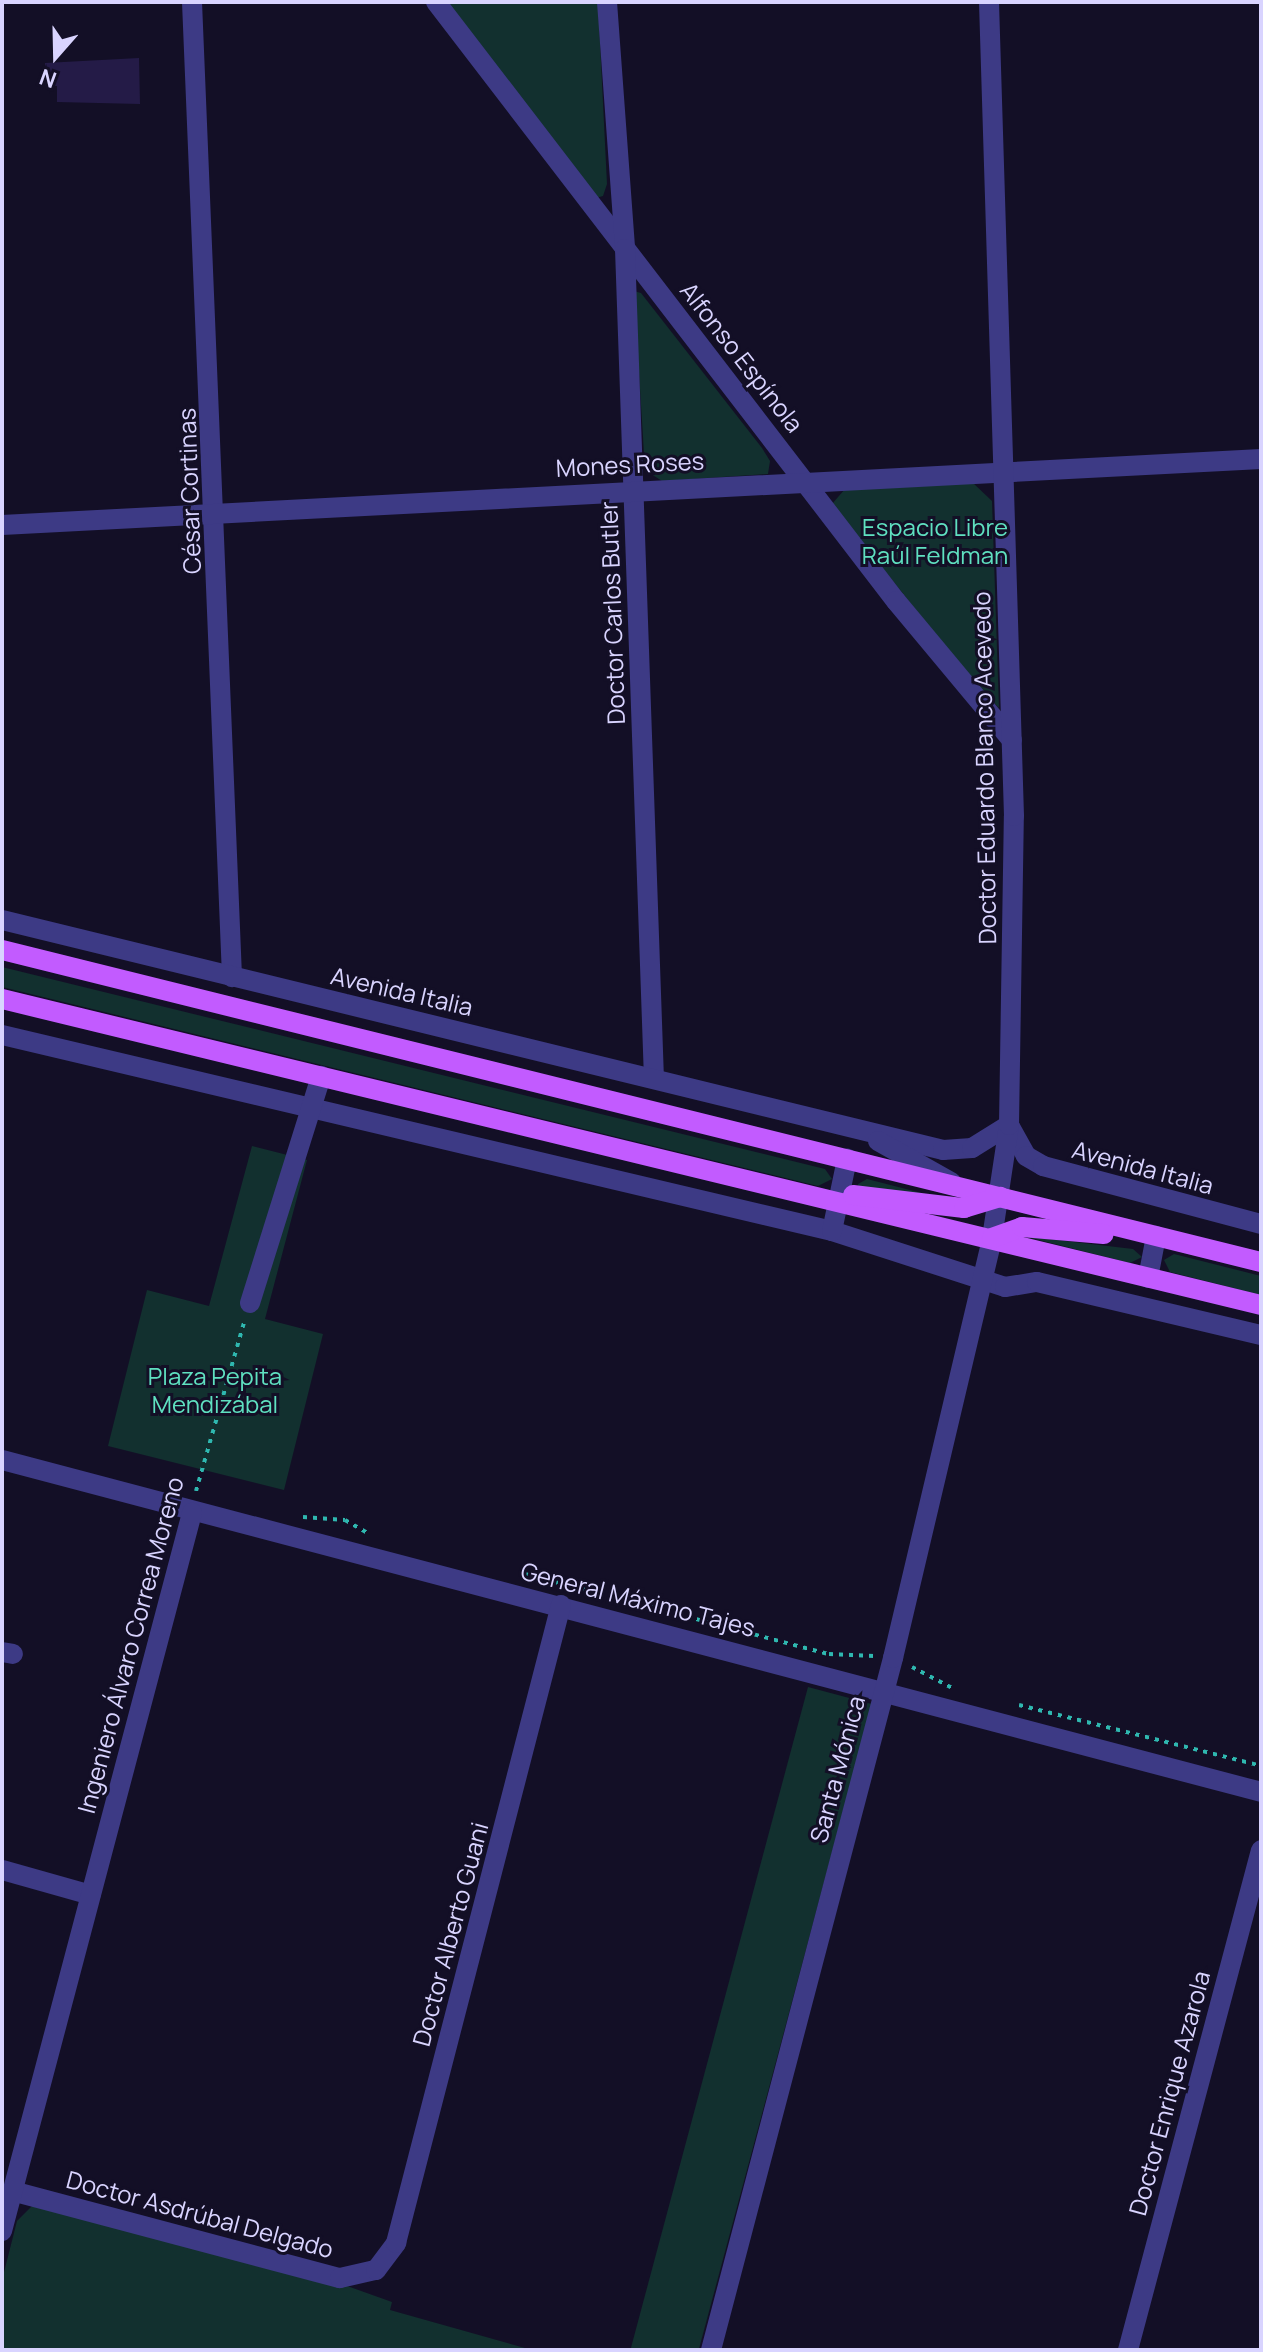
<!DOCTYPE html>
<meta charset="utf-8">
<style>
body{margin:0}
#map{position:relative;width:1263px;height:2352px;overflow:hidden;background:#130f26;font-family:Manrope,sans-serif}
div>[style]{position:absolute}
[style*='--x']{left:calc(var(--x)*1px);top:calc(var(--y)*1px);width:calc(var(--w)*1px);rotate:calc(var(--a)*1deg)}
.green>*{inset:0;background:#12302f;transform-origin:0 0}
.building>*{inset:0;background:#241b47}
.path>*{height:4px;margin-top:-2px;transform-origin:0;background:repeating-linear-gradient(90deg,#2fb8b0 0 4px,transparent 0 10px)}
.minor>*{height:20px;margin:-10px;padding:0 10px;transform-origin:10px;border-radius:10px;background:#3d3a85}
.major>*{height:20px;margin:-10px;padding:0 10px;transform-origin:10px;border-radius:10px;background:#c25bff}
span{translate:-50% -50%;white-space:nowrap;text-align:center;line-height:1.15;-webkit-text-stroke:6px #130f26;paint-order:stroke}
.street-label{font-size:24px;color:#d9d4ff}
.park-label{font-size:24px;color:#5fe0c0}
.frame{position:absolute;inset:0;border:4px solid #d9d4ff;pointer-events:none}
.north{position:absolute;left:16px;top:16px;width:80px;height:80px;-webkit-text-stroke:6px #130f26;paint-order:stroke;rotate:200deg;font-size:22px;font-weight:700;line-height:32px;text-align:center;color:#d9d4ff}
.north::after{content:'';display:block;margin:auto;width:28px;height:36px;background:#d9d4ff;clip-path:polygon(50% 0,100% 100%,50% 72%,0 100%)}
</style>
<div id="map">
<div class="green">
<i style="clip-path:polygon(443px 2px,598px 2px,607px 184px,603px 196px,596px 198px)"></i>
<i style="clip-path:polygon(634px 291px,641px 293px,762px 448px,770px 461px,768px 474px,662px 481px,645px 470px)"></i>
<i style="clip-path:polygon(972px 482px,992px 501px,999px 708px,969px 677px,832px 504px,845px 489px)"></i>
<i style="clip-path:polygon(2px 967px,825px 1169px,832px 1179px,818px 1186px,2px 987px)"></i>
<i style="clip-path:polygon(252px 1146px,307px 1160px,265px 1319px,323px 1334px,284px 1490px,108px 1446px,147px 1290px,209px 1306px)"></i>
<i style="clip-path:polygon(867px 1179px,949px 1200px,859px 1193px,858px 1184px)"></i>
<i style="clip-path:polygon(1023px 1236px,1133px 1249px,1142px 1257px,1130px 1263px)"></i>
<i style="clip-path:polygon(1174px 1254px,1261px 1276px,1261px 1295px,1170px 1272px,1164px 1260px)"></i>
<i style="left:808px;top:1687px;width:66px;height:686px;rotate:15deg"></i>
<i style="clip-path:polygon(35px 2203px,336px 2282px,392px 2302px,390px 2310px,532px 2350px,2px 2350px,2px 2280px,17px 2221px)"></i>
</div>
<div class="building">
<i style="clip-path:polygon(139px 58px,140px 104px,57px 102px,57px 86px,45px 86px,45px 63px)"></i>
</div>
<div class="path">
<i style="--x:196;--y:1491;--w:176;--a:-74.1"></i>
<i style="--x:303;--y:1517;--w:42;--a:4.1"></i>
<i style="--x:345;--y:1520;--w:28;--a:30"></i>
<i style="--x:525;--y:1574;--w:39;--a:15"></i>
<i style="--x:571;--y:1586;--w:267;--a:14.8"></i>
<i style="--x:829;--y:1654;--w:45;--a:2.5"></i>
<i style="--x:912;--y:1667;--w:47;--a:27.6"></i>
<i style="--x:1019;--y:1705;--w:250;--a:14.1"></i>
</div>
<div class="minor">
<i style="--x:192;--y:2;--w:976;--a:87.65"></i>
<i style="--x:436;--y:2;--w:755;--a:52.48"></i>
<i style="--x:896;--y:601;--w:181;--a:50.2"></i>
<i style="--x:607;--y:2;--w:248;--a:85.8"></i>
<i style="--x:625;--y:249;--w:830;--a:88"></i>
<i style="--x:2;--y:525;--w:1261;--a:-3"></i>
<i style="--x:2;--y:920;--w:969;--a:13.73"></i>
<i style="--x:943;--y:1150;--w:29;--a:-4"></i>
<i style="--x:972;--y:1148;--w:44;--a:-31.9"></i>
<i style="--x:2;--y:1035;--w:853;--a:13.29"></i>
<i style="--x:832;--y:1231;--w:182;--a:17.9"></i>
<i style="--x:1005;--y:1287;--w:32;--a:-9"></i>
<i style="--x:1037;--y:1282;--w:230;--a:13.3"></i>
<i style="--x:1009;--y:1125;--w:35;--a:61"></i>
<i style="--x:1026;--y:1156;--w:20;--a:30"></i>
<i style="--x:1043;--y:1166;--w:226;--a:14.9"></i>
<i style="--x:878;--y:1141;--w:84;--a:29.3"></i>
<i style="--x:832;--y:1231;--w:74;--a:-78.2"></i>
<i style="--x:1148;--y:1278;--w:43;--a:-79.2"></i>
<i style="--x:250;--y:1303;--w:238;--a:-72.6"></i>
<i style="--x:2;--y:1460;--w:1302;--a:14.77"></i>
<i style="--x:2;--y:1652;--w:11;--a:10"></i>
<i style="--x:2;--y:1870;--w:92;--a:15.7"></i>
<i style="--x:12;--y:2191;--w:339;--a:14.9"></i>
<i style="--x:340;--y:2278;--w:37;--a:-13"></i>
<i style="--x:376;--y:2270;--w:34;--a:-53"></i>
<i style="--x:396;--y:2243;--w:659;--a:-75.5"></i>
<i style="--x:2;--y:2231;--w:743;--a:-75.18"></i>
<i style="--x:711;--y:2350;--w:716;--a:-75.26"></i>
<i style="--x:893;--y:1658;--w:432;--a:-76.7"></i>
<i style="--x:992;--y:1238;--w:114;--a:-81.4"></i>
<i style="--x:1009;--y:1125;--w:309;--a:-89.1"></i>
<i style="--x:1014;--y:816;--w:814;--a:-91.76"></i>
<i style="--x:1128;--y:2350;--w:517;--a:-75.1"></i>
</div>
<div class="major">
<i style="--x:2;--y:950;--w:1297;--a:13.92"></i>
<i style="--x:2;--y:999;--w:1296;--a:13.66"></i>
<i style="--x:853;--y:1195;--w:112;--a:6.7"></i>
<i style="--x:964;--y:1208;--w:38;--a:-17"></i>
<i style="--x:992;--y:1238;--w:32;--a:-20"></i>
<i style="--x:1022;--y:1227;--w:82;--a:4.9"></i>
</div>
<div class="street-label">
<span style="left:742px;top:357px;rotate:52deg">Alfonso Espínola</span>
<span style="left:630px;top:464px;rotate:-3deg">Mones Roses</span>
<span style="left:189px;top:491px;rotate:-92deg">César Cortinas</span>
<span style="left:612px;top:613px;rotate:-92deg">Doctor Carlos Butler</span>
<span style="left:984px;top:768px;rotate:-91deg">Doctor Eduardo Blanco Acevedo</span>
<span style="left:402px;top:991px;rotate:13deg">Avenida Italia</span>
<span style="left:1143px;top:1167px;rotate:15deg">Avenida Italia</span>
<span style="left:638px;top:1599px;rotate:14deg">General Máximo Tajes</span>
<span style="left:130px;top:1645px;rotate:-75deg">Ingeniero Álvaro Correa Moreno</span>
<span style="left:837px;top:1769px;rotate:-75deg">Santa Mónica</span>
<span style="left:450px;top:1934px;rotate:-75deg">Doctor Alberto Guani</span>
<span style="left:1169px;top:2093px;rotate:-75deg">Doctor Enrique Azarola</span>
<span style="left:200px;top:2214px;rotate:15deg">Doctor Asdrúbal Delgado</span>
</div>
<div class="park-label">
<span style="left:935px;top:541px">Espacio Libre<br>Raúl Feldman</span>
<span style="left:215px;top:1390px">Plaza Pepita<br>Mendizábal</span>
</div>
<div class="frame"></div>
<div class="north">N</div>
</div>
